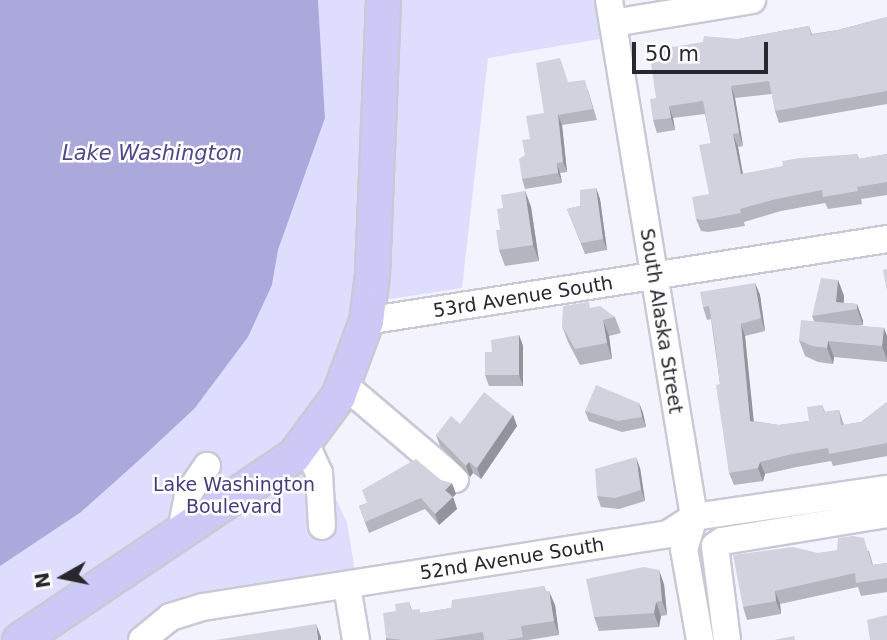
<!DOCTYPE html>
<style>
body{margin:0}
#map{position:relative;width:887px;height:640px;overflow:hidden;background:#f3f3fe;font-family:"DejaVu Sans",sans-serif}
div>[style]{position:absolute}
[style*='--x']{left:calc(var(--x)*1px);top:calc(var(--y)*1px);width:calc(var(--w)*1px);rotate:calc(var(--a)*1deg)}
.green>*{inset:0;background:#dfddfd}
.water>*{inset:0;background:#aba8db}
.roads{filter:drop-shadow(2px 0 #c9c9d6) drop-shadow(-2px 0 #c9c9d6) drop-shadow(0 2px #c9c9d6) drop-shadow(0 -2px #c9c9d6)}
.minor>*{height:26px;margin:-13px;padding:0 13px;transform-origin:13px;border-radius:13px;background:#fff}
.major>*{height:33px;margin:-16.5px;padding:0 16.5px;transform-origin:16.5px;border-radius:16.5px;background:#cdc9f7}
.wall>*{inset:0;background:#b5b5c0}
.shaded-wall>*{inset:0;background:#93939c}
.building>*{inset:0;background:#d2d2df}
span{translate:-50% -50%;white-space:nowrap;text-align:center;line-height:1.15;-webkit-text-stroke:5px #fff;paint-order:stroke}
.street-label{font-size:19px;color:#27272c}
.park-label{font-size:19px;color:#453c7b}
.water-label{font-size:21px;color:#504888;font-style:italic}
.north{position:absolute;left:28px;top:542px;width:70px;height:70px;-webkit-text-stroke:5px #fff;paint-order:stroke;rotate:261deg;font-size:19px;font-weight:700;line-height:28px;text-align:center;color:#27272c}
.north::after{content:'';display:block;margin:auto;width:24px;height:32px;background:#27272c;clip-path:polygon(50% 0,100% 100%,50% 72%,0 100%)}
.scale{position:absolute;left:632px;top:42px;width:136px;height:32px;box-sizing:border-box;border:4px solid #27272c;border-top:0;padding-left:9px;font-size:21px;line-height:24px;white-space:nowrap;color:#27272c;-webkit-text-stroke:5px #fff;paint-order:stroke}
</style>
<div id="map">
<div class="green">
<i style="clip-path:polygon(318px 0,594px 0,600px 39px,488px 58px,462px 288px,358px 304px,316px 454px,347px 523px,355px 571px,171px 600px,128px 640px,0 640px,0 564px,195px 408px,248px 337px,272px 285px,278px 250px,325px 118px)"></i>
</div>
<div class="water">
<i style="clip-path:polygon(0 0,318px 0,325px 118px,278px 250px,272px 285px,248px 337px,195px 408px,137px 462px,81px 512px,0 566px)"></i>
</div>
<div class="roads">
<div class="minor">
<i style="--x:609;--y:0;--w:524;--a:80.66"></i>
<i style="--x:694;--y:517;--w:34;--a:107"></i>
<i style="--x:684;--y:549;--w:92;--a:80"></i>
<i style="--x:613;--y:23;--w:141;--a:-9.4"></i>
<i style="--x:366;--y:321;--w:527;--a:-8.94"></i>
<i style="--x:343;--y:384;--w:147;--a:40.3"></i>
<i style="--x:305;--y:442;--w:34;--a:66"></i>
<i style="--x:319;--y:473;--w:53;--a:86.8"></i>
<i style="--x:182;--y:526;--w:33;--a:-79"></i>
<i style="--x:188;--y:494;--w:34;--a:-56"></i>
<i style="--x:347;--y:586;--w:55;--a:80.5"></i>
<i style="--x:142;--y:640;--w:36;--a:-39"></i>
<i style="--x:170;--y:617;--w:34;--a:-17"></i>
<i style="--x:203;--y:607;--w:471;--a:-8.9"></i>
<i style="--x:668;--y:534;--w:31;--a:-33"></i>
<i style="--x:694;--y:517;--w:195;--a:-8.3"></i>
<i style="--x:727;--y:640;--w:95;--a:-97.3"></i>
<i style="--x:715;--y:546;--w:9;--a:-36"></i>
<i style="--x:722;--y:541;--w:167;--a:-9.3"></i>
</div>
<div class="major">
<i style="--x:19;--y:640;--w:331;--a:-33.9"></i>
<i style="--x:294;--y:455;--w:74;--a:-53.3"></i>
<i style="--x:338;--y:396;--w:80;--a:-69.5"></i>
<i style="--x:366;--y:321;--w:47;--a:-82.7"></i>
<i style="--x:372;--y:274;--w:274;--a:-87.7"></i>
</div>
</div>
<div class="wall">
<i style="clip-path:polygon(887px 17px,887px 104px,779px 123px,775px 111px,772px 94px,735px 98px,743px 146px,738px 147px,743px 174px,857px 154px,859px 159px,887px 154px,887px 195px,861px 199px,862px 204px,828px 209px,825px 203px,781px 211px,744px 222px,745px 226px,708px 232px,701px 231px,696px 219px,709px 194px,711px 143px,705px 114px,673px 118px,675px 130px,657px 133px,653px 120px,662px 61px,738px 39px,809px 26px,812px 34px,838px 30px)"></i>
<i style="clip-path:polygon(568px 82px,588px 90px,597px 120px,562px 125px,567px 172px,560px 173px,562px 183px,525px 189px,522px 179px,525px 155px,530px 139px,544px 113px)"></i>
<i style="clip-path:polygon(596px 188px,600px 199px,607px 250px,585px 254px,567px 209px,580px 206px)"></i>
<i style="clip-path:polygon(525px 191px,531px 207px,539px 261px,505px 266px,499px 250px,503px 208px)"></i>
<i style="clip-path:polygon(838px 280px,844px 296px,844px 303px,857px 304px,863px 321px,863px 325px,858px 326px,884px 328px,887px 336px,887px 362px,834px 357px,833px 364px,818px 362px,805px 356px,799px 340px,814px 321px,812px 316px)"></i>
<i style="clip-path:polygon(755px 283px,760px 295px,765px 331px,745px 336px,753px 421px,779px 425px,809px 421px,822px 405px,825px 412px,839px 410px,844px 425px,861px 422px,887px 402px,887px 456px,833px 466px,831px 461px,797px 467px,765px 474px,763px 481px,734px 485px,729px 473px,720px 384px,711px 319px,707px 320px,703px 307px)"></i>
<i style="clip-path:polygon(592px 308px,615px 317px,621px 333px,609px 336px,612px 359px,580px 365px,568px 342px,562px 326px)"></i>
<i style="clip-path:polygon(519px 335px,523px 346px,523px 386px,489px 386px,485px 375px)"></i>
<i style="clip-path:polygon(639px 403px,643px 413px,646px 427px,622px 432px,589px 421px,585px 411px)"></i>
<i style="clip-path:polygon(513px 415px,517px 426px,481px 479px,473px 473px,470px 477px,440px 446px,436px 435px,460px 424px)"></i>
<i style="clip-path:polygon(640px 468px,645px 501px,619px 509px,601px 507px,597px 496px)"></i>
<i style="clip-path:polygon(456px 494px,453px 497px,457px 509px,439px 525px,425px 509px,369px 533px,359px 506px,367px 503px)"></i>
<i style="clip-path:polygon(869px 551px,873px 565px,887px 563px,887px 592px,861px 596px,858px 587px,780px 604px,781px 614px,747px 620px,743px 607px,818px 553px)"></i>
<i style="clip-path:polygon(664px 584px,667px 615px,661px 616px,659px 627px,599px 631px,594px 617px)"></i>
<i style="clip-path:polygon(544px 586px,546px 591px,555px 605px,559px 635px,528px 640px,386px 640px,386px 638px,396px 611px,409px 602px,412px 610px,421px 613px,451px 608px)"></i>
</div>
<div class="shaded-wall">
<i style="clip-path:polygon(731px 86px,735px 98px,743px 146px,739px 133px)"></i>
<i style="clip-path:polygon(669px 106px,673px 118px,675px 130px,671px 118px)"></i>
<i style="clip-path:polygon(558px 115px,562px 125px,567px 172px,563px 162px)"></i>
<i style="clip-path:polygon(733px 134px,738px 147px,745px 186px,741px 174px)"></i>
<i style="clip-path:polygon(557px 163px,560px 173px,562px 183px,558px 173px)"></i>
<i style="clip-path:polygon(596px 188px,600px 199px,607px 250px,603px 239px)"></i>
<i style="clip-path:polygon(525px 191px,531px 207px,539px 261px,533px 245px)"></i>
<i style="clip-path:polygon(838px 280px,844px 296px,843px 311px,836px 302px)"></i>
<i style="clip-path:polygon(755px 283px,760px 295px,765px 331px,761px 318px)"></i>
<i style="clip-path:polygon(857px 304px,863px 321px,863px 325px,857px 309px)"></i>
<i style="clip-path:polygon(603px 320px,609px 336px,612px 359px,607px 343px)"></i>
<i style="clip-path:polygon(741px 324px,745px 336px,755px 433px,750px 421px)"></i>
<i style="clip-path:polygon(884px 328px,887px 336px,887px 360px,882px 346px)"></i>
<i style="clip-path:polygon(519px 335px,523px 346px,523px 386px,519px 375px)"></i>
<i style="clip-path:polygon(828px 341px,834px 357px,833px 364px,827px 348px)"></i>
<i style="clip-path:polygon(639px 403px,643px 413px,646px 427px,642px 417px)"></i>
<i style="clip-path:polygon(513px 415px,517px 426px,481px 479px,477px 468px)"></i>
<i style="clip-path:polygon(636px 457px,640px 468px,645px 501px,641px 490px)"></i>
<i style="clip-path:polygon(469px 462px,473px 473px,470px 477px,466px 466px)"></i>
<i style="clip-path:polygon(760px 462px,765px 474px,763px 481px,758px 468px)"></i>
<i style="clip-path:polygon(452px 483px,456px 494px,449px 501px,445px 490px)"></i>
<i style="clip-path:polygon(453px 497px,457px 509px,439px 525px,435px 514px)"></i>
<i style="clip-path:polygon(659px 570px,664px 584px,667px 615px,662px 601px)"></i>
<i style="clip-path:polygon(549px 591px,555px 605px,559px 635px,554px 621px)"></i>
<i style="clip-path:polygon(775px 591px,780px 604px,781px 614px,776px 601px)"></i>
<i style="clip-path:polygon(656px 602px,661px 616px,659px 627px,654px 613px)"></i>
<i style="clip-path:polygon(316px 624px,321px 637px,321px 640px,318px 640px)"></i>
</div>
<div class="building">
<i style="clip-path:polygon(887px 17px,887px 91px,775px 111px,769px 81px,731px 86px,739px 133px,733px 134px,741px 174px,783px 166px,782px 161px,800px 158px,857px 154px,858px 159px,887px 154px,887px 182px,857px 187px,858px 191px,823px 197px,822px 190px,776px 199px,740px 209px,741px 213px,703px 220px,696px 219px,692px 197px,709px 194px,699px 145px,711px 143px,703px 101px,669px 106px,671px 118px,653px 120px,650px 99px,656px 98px,651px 63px,662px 61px,660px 49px,703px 42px,704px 36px,738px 39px,809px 26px,811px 35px,838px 30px)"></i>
<i style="clip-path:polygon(560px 58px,568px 82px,585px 80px,593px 109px,558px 115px,563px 162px,557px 163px,558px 173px,522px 179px,519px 159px,525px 155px,522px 140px,530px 139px,526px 116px,544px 113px,536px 63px)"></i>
<i style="clip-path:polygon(596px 188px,603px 239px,581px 243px,567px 209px,580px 206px,580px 190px)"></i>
<i style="clip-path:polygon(525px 191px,533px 245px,499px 250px,496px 230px,500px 230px,497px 209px,503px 208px,501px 195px)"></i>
<i style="clip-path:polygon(887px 269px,887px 291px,883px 270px)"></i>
<i style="clip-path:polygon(821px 278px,838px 280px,836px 302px,857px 304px,857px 309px,812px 316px)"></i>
<i style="clip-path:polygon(755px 283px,761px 318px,741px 324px,750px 421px,779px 425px,809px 421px,807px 407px,822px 405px,824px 412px,839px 410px,841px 425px,861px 422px,887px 402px,887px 443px,829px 454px,828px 448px,792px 454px,760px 462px,758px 468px,729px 473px,716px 385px,720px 384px,714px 335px,709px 306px,703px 307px,700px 292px)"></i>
<i style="clip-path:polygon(589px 302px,590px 308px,600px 306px,615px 317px,603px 320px,607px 343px,575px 349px,562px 326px,563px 306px)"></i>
<i style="clip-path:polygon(801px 320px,884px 328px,882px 346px,828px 341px,827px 348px,812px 346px,799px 340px)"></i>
<i style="clip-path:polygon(519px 335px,519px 375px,485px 375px,485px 352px,492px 352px,491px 340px)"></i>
<i style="clip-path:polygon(596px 385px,639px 403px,642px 417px,618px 421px,585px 411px)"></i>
<i style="clip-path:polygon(484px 392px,513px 415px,477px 468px,469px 462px,466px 466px,436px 435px,451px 416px,460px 424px)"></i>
<i style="clip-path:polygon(636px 457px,641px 490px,615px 498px,597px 496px,595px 469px)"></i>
<i style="clip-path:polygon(416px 459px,441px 480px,452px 483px,445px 490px,453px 497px,435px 514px,421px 498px,365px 522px,359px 506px,367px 503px,362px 490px)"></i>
<i style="clip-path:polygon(853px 536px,864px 538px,872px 565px,887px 563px,887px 578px,856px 583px,855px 573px,775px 591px,776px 601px,743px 607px,733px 555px,793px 547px,818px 553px,837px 550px,838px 538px)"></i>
<i style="clip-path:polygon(644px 567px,659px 570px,662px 601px,656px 602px,654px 613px,594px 617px,586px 579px)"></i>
<i style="clip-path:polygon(544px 586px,545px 591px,549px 591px,554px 621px,521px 626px,523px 637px,506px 640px,484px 640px,483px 632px,434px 640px,402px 640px,386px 638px,383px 613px,396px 611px,395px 604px,409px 602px,411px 610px,420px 609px,420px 613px,451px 608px,452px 600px)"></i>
<i style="clip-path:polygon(887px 615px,887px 640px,870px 640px,867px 620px)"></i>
<i style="clip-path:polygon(316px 624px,318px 640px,215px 640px)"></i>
<i style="clip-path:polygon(794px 636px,795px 640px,774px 640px)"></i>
</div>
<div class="street-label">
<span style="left:523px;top:297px;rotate:-9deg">53rd Avenue South</span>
<span style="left:661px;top:321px;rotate:81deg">South Alaska Street</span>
<span style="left:512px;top:559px;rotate:-9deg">52nd Avenue South</span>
</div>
<div class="park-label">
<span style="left:234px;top:496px">Lake Washington<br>Boulevard</span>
</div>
<div class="water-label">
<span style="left:152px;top:153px">Lake Washington</span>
</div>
<div class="north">N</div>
<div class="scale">50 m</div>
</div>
